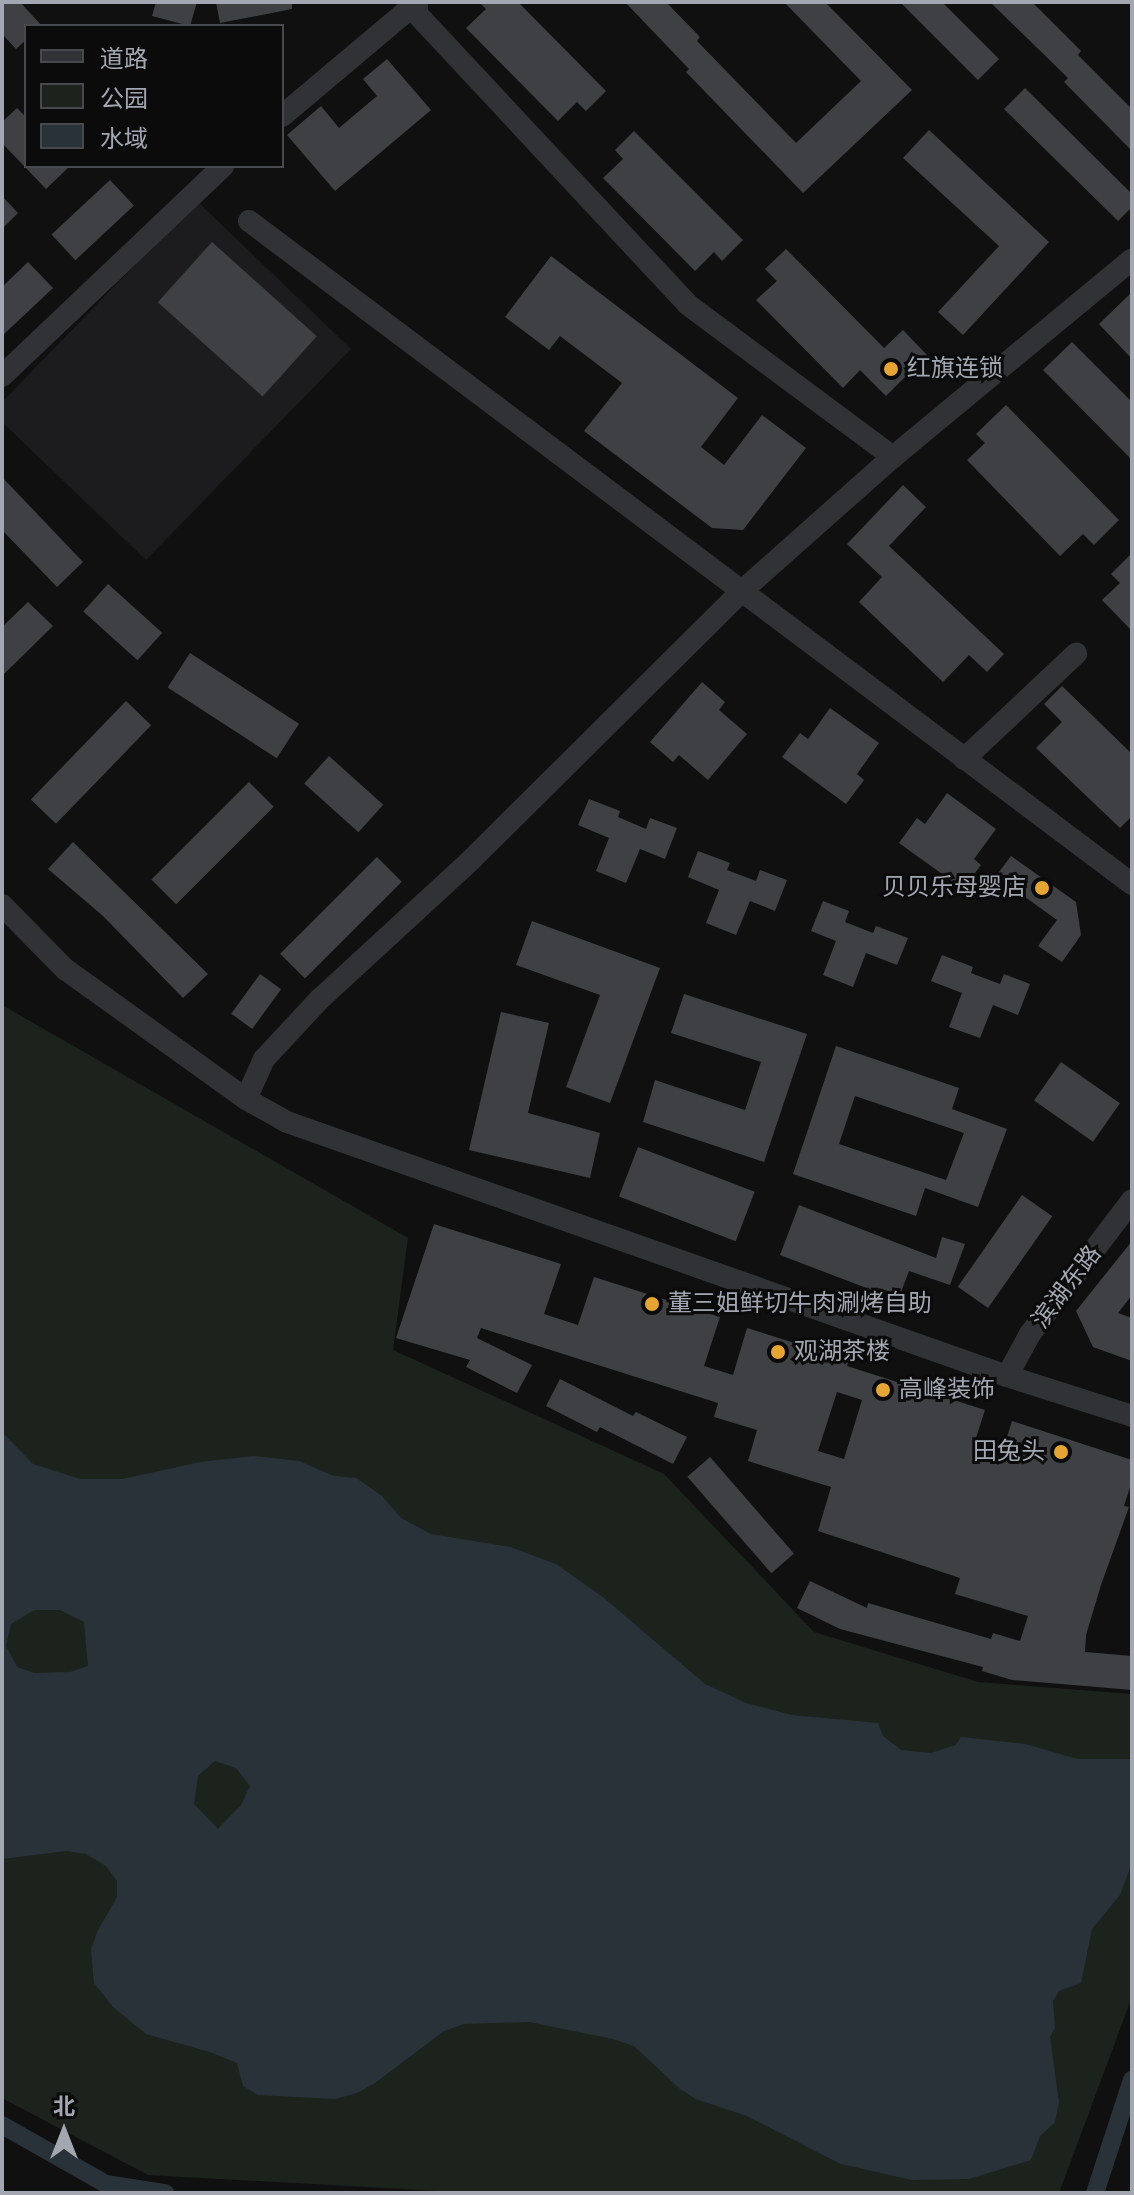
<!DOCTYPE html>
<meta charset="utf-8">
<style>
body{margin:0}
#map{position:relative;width:1134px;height:2195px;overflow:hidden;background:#101011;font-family:"Varela Round","Noto Sans SC",sans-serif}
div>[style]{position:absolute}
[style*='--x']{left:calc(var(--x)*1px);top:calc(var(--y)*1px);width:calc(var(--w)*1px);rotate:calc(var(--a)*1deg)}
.built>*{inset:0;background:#1c1c1e}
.green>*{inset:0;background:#1c231d}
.water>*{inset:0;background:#2a3239}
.canal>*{height:18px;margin:-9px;padding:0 9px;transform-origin:9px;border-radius:9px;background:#2a3239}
.building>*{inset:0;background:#3f4044;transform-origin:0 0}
.minor>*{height:22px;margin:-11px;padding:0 11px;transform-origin:11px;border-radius:11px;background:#313236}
.dots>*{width:22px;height:22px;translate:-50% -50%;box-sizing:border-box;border:4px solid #0b0b0c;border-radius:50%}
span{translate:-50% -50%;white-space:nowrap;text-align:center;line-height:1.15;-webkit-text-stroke:6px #0b0b0c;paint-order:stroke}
.poi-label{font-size:24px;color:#a2a7b1}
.left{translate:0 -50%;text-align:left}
.right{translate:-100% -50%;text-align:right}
.street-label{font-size:24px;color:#a2a7b1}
.frame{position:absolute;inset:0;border:4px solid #a2a7b1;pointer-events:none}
.legend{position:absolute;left:24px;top:24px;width:260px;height:144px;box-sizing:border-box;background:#0b0b0c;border:2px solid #47494e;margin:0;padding:10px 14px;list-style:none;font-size:24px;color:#a2a7b1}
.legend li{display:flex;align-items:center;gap:16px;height:40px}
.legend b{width:40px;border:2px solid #47494e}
.north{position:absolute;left:24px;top:2091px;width:80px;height:80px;-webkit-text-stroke:6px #0b0b0c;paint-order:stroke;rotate:0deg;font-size:22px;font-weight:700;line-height:32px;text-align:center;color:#a2a7b1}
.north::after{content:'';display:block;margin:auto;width:28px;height:36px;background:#a2a7b1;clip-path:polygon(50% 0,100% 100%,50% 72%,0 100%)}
</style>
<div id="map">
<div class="built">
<i style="clip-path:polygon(197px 201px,351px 349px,146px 560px,2px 422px,2px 402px)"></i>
</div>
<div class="green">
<i style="clip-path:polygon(2px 1005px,408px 1238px,393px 1350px,664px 1474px,814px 1632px,978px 1682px,1132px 1694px,1132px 1997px,1059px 2193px,474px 2193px,148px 2175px,2px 2098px)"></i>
</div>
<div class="water">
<i style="clip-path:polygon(evenodd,2px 1432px,33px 1464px,80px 1479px,122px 1479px,201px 1462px,253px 1456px,299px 1461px,334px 1476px,356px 1478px,382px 1496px,401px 1518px,431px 1534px,510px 1547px,556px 1564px,604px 1598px,705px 1684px,746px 1703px,792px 1715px,878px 1723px,883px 1736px,901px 1750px,931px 1753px,956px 1745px,961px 1737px,1025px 1744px,1078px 1759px,1132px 1759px,1132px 1863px,1120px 1895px,1092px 1929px,1081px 1983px,1059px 1991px,1053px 2001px,1055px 2028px,1050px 2037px,1059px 2102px,1055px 2122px,1040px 2136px,1031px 2160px,969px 2179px,912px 2180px,841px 2164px,747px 2116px,696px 2099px,680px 2089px,634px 2046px,613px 2039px,529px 2022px,464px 2024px,444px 2031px,375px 2083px,357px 2093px,335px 2099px,258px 2095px,243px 2086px,237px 2063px,210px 2052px,146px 2034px,113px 2007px,94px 1983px,91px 1950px,97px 1932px,117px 1897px,117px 1881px,106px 1866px,86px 1854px,67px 1851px,2px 1859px,2px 1432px,34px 1610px,60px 1610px,84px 1622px,88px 1666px,70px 1672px,34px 1673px,17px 1667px,6px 1646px,11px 1624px,34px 1610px,2px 1432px,215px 1761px,236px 1768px,250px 1786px,241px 1805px,218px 1829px,194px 1804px,198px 1776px,215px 1761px)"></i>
</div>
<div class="canal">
<i style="--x:2;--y:2125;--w:120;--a:29.6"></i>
<i style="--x:106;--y:2184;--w:60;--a:8.7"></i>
<i style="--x:1095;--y:2193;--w:119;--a:-71.9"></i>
</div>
<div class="building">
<i style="clip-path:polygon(2px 2px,20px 2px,42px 26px,26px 26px,26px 40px,16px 49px,2px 34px)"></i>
<i style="clip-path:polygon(156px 2px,197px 2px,190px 26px,152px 16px)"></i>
<i style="clip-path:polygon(216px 2px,292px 2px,292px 9px,220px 23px)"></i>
<i style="clip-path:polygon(479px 2px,518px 2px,606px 91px,586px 111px,577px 102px,558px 121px,466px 28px,486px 9px)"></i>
<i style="clip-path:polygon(625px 2px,666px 2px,700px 37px,697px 41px,796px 143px,861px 81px,784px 2px,825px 2px,912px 90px,803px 193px,686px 72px,689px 69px)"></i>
<i style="clip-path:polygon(900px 2px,942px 2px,999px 59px,978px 80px)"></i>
<i style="clip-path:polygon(990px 2px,1032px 2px,1081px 51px,1078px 55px,1132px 109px,1132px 151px,1064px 82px,1068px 78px)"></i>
<i style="clip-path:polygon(387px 59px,431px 110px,335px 191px,287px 135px,321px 106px,339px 128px,377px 96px,363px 79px)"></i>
<i style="clip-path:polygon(1025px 88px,1132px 194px,1132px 207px,1118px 221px,1004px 109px)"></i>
<i style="clip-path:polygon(17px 108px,26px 117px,26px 166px,70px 166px,46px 189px,2px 143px,2px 122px)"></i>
<i style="clip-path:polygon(929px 130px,1049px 242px,963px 335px,938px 312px,999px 246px,903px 158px)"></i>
<i style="clip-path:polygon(634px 131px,743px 240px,722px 261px,714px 252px,695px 271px,603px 178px,623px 159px,615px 150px)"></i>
<i style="left:110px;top:180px;width:35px;height:80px;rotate:47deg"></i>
<i style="clip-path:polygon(2px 196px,18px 213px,2px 229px)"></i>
<i style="left:212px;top:242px;width:141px;height:81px;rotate:42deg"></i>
<i style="clip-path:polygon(786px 249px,884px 348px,903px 330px,927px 355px,886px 396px,860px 370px,843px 388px,756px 300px,777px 281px,765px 269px)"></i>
<i style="clip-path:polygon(551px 256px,738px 398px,701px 447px,724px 465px,762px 415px,806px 448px,743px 530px,712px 528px,584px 431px,622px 383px,560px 336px,549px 350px,505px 317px)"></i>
<i style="clip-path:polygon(28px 262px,53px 288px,2px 336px,2px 287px)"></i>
<i style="clip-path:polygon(1132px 292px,1132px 359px,1099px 324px)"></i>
<i style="clip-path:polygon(1072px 342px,1132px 402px,1132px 460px,1043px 370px)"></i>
<i style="clip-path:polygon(1006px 405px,1119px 520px,1094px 545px,1083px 534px,1060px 556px,967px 460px,985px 443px,976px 434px)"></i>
<i style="clip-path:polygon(2px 477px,83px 562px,57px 587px,2px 530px)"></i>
<i style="clip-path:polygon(903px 485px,926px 507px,889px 546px,1004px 654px,987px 672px,969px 655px,943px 682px,859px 602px,882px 577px,847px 544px)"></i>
<i style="clip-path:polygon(1132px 553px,1132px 631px,1102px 600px,1120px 583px,1111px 574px)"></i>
<i style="left:108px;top:584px;width:73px;height:37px;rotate:42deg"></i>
<i style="clip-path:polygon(28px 602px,53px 626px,2px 676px,2px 627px)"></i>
<i style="left:190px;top:653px;width:130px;height:41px;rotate:33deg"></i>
<i style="clip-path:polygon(702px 682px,725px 702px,719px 710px,747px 734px,708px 780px,679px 755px,673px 762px,650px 742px)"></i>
<i style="clip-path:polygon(1062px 686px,1132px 754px,1132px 816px,1120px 828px,1036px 748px,1062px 722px,1044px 704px)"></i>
<i style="left:126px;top:701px;width:35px;height:137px;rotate:44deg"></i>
<i style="clip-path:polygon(830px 708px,879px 743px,857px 774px,864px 780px,846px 804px,782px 757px,800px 733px,808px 739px)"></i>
<i style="left:329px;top:756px;width:73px;height:37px;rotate:42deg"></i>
<i style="left:249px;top:782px;width:35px;height:138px;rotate:45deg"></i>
<i style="clip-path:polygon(947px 793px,996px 829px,974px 859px,981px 865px,963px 889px,899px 843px,917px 818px,925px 824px)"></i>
<i style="clip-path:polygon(589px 799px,620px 811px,618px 817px,646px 829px,650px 818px,677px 828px,665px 859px,640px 849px,626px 883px,596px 871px,609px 838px,578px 825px)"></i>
<i style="clip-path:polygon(73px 842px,208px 974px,183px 998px,103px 916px,48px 869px)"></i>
<i style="clip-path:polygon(698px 851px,730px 863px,727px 870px,756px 881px,760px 870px,787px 880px,775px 911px,750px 901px,736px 935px,706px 923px,719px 890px,688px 877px)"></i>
<i style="clip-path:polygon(1011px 856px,1076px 902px,1081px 935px,1062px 962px,1038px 946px,1057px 920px,996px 876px)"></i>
<i style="left:377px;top:857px;width:35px;height:137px;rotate:45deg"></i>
<i style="clip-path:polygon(823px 901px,849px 911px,845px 922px,873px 933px,876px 926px,908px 938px,897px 965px,866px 953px,853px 987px,823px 975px,836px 941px,811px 931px)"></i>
<i style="clip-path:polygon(532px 921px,660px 968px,610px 1103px,566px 1087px,600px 995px,516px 965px)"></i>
<i style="clip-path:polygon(942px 955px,973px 967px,971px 973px,1000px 984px,1004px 974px,1030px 984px,1018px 1015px,993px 1005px,980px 1038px,949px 1027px,962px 993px,931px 981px)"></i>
<i style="left:260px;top:974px;width:26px;height:49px;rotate:36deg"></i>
<i style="clip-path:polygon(684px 994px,807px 1034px,764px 1162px,643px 1122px,655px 1080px,745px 1110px,761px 1062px,671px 1033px)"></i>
<i style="clip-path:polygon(501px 1012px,549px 1023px,528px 1113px,600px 1133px,590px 1178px,469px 1150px)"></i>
<i style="clip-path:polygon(evenodd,836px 1046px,959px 1088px,952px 1109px,1007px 1129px,978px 1207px,925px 1188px,916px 1216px,793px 1174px,836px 1046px,855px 1096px,964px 1133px,946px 1180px,839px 1144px,855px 1096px)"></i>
<i style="left:1061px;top:1062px;width:72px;height:47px;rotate:35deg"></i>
<i style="left:638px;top:1147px;width:125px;height:53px;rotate:21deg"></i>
<i style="left:1022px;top:1195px;width:37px;height:112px;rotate:35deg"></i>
<i style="clip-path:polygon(799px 1205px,936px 1258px,942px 1237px,965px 1244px,950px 1285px,909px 1271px,898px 1300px,780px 1255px)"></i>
<i style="clip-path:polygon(evenodd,434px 1224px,561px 1264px,544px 1314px,578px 1325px,594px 1277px,720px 1317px,704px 1366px,733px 1375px,747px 1328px,849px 1360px,847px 1366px,985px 1410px,973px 1447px,1001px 1456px,1012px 1421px,1132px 1460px,1132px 1481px,1124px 1506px,1129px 1507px,1101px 1585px,1086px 1635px,1085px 1652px,1132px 1656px,1132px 1690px,1012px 1680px,982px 1671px,983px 1667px,840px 1629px,797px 1608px,810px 1581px,867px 1608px,868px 1603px,991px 1639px,993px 1633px,1020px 1641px,1028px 1616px,955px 1594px,960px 1578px,818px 1531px,831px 1487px,748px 1461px,757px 1430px,714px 1417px,718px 1403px,481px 1328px,477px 1338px,532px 1365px,517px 1393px,466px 1367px,470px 1360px,396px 1338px,434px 1224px,837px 1392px,862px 1400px,844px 1459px,818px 1451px,837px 1392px)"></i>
<i style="clip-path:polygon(1132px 1241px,1132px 1295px,1118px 1313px,1132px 1318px,1132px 1361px,1093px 1347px,1076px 1311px)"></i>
<i style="clip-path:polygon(560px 1379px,633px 1416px,636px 1412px,687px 1437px,673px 1464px,600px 1427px,597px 1432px,546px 1406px)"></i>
<i style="left:710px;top:1457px;width:128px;height:30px;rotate:49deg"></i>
</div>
<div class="minor">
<i style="--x:417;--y:2;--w:12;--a:90"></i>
<i style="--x:417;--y:14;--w:396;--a:47"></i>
<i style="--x:687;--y:304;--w:257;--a:36.6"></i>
<i style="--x:282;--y:116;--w:175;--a:-40.1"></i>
<i style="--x:249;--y:221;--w:1104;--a:36.9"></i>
<i style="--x:2;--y:376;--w:305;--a:-43.5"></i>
<i style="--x:964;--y:759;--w:154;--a:-43.2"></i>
<i style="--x:2;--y:905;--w:90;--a:45.5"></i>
<i style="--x:65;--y:969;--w:223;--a:35.7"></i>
<i style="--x:246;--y:1099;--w:47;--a:29.3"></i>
<i style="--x:287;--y:1122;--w:763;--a:19.43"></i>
<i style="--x:1007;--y:1376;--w:131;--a:17.7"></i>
<i style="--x:246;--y:1099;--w:44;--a:-65.8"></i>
<i style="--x:264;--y:1059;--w:82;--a:-47"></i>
<i style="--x:320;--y:999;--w:205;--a:-42.6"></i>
<i style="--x:471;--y:860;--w:383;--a:-44.8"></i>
<i style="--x:743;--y:590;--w:200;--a:-41.6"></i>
<i style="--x:893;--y:457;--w:310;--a:-39.6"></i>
<i style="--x:1007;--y:1376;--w:48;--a:-61.3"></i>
<i style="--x:1030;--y:1334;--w:168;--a:-52.7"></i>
</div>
<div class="dots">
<i style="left:891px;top:369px;background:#e5a534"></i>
<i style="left:1042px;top:888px;background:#e5a534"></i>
<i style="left:652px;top:1304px;background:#e5a534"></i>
<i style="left:778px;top:1352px;background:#e5a534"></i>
<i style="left:883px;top:1390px;background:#e5a534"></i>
<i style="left:1061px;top:1452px;background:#e5a534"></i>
</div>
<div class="poi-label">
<span class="left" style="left:907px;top:369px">红旗连锁</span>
<span class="right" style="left:1026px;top:888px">贝贝乐母婴店</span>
<span class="left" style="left:668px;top:1304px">董三姐鲜切牛肉涮烤自助</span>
<span class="left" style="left:794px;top:1352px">观湖茶楼</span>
<span class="left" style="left:899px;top:1390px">高峰装饰</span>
<span class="right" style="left:1045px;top:1452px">田兔头</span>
</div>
<div class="street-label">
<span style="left:1067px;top:1287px;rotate:-53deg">滨湖东路</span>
</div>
<div class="frame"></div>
<ul class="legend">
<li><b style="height:10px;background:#313236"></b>道路</li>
<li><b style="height:22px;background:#1c231d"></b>公园</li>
<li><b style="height:22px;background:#2a3239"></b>水域</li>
</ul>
<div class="north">北</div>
</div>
